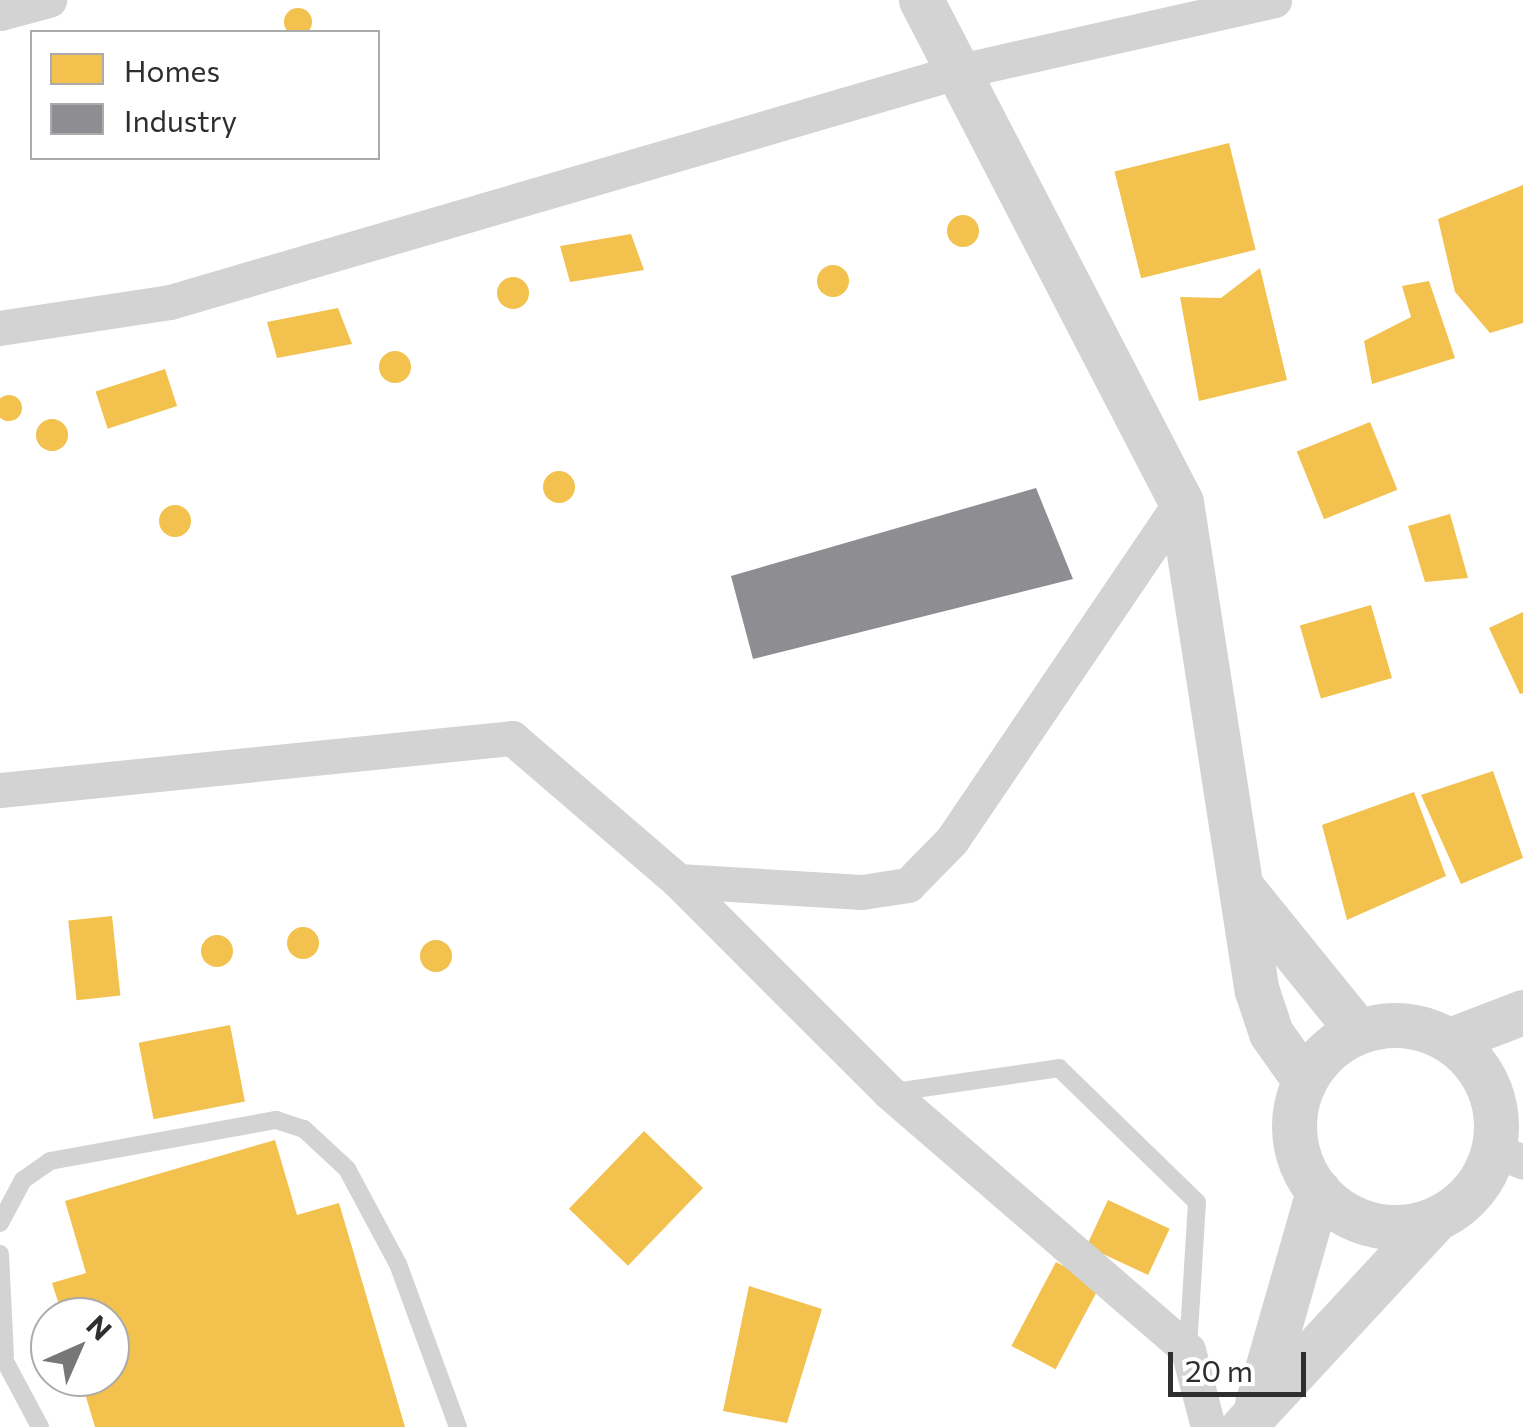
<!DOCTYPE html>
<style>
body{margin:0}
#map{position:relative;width:1523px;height:1427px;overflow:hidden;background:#fff;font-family:Commissioner,sans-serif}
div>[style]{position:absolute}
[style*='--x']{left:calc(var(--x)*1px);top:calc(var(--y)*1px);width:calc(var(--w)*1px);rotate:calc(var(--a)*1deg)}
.homes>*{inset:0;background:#f2c14e;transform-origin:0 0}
.round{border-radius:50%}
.industry>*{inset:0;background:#8d8d92}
.service>*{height:18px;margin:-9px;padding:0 9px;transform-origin:9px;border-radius:9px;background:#d3d3d3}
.minor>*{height:35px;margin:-17.5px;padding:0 17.5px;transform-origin:17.5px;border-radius:17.5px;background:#d3d3d3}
.tertiary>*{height:45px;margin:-22.5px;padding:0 22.5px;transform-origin:22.5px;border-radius:22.5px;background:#d3d3d3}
.tertiary>.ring{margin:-22.5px;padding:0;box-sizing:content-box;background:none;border:45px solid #d3d3d3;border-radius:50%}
span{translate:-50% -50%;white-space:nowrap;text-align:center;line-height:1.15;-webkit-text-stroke:10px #fff;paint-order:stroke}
.legend{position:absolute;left:30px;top:30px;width:350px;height:130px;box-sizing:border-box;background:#fff;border:2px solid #ababab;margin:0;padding:12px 18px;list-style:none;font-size:30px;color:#2e2e2e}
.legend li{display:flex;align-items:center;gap:20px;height:50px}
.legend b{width:50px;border:2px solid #ababab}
.north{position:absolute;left:30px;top:1297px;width:100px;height:100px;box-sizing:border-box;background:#fff;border:2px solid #ababab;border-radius:50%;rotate:45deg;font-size:28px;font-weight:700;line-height:40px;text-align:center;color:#2e2e2e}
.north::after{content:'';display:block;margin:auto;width:35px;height:45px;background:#777;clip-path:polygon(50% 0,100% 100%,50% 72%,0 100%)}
.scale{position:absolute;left:1168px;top:1352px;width:138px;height:45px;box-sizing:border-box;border:5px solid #2e2e2e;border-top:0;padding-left:12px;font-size:30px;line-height:35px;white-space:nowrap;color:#2e2e2e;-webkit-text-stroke:8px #fff;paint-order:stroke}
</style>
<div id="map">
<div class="homes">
<i class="round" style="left:284px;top:8px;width:28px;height:28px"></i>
<i style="left:1229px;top:143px;width:110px;height:118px;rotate:76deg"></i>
<i style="clip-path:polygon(1523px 185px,1523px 323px,1490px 333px,1455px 292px,1438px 219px)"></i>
<i class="round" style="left:947px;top:215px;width:32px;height:32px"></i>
<i style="clip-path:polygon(631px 234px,644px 270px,570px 282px,560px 246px)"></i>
<i class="round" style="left:817px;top:265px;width:32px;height:32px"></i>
<i style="clip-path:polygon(1260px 268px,1287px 380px,1199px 401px,1180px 297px,1221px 298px)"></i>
<i class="round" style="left:497px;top:277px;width:32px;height:32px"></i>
<i style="clip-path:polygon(1429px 281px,1455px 358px,1372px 384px,1364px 341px,1411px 317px,1402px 286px)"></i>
<i style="clip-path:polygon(338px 308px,352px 344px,277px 358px,267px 322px)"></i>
<i class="round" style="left:379px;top:351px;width:32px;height:32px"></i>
<i style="left:165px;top:369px;width:39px;height:73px;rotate:72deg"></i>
<i class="round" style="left:-4px;top:395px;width:26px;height:26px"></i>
<i class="round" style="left:36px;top:419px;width:32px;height:32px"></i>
<i style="left:1370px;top:422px;width:73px;height:79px;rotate:68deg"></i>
<i class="round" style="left:543px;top:471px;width:32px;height:32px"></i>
<i class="round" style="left:159px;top:505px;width:32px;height:32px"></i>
<i style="clip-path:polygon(1450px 514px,1468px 578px,1425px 582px,1408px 526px)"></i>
<i style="left:1371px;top:605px;width:76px;height:74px;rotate:74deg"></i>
<i style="clip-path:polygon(1523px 612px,1523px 693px,1520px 694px,1489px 628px)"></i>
<i style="clip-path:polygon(1493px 771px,1523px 858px,1461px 884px,1421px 795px)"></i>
<i style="clip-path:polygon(1414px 792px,1446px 876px,1347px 920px,1322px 825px)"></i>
<i style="left:112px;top:916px;width:80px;height:44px;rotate:84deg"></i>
<i class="round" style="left:287px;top:927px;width:32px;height:32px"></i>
<i class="round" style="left:201px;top:935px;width:32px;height:32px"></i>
<i class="round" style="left:420px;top:940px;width:32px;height:32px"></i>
<i style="left:230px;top:1025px;width:78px;height:93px;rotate:79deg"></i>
<i style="left:644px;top:1131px;width:82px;height:108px;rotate:44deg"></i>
<i style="clip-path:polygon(275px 1140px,297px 1215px,339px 1203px,405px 1427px,95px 1427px,80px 1377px,110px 1377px,110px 1317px,63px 1317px,52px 1283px,86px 1273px,65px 1201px)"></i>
<i style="left:1108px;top:1200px;width:68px;height:51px;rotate:25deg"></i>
<i style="left:1056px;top:1262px;width:50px;height:95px;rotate:28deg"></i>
<i style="clip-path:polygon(749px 1286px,822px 1309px,787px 1423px,723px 1411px)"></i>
</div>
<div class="industry">
<i style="clip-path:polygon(1036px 488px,1073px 579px,753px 659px,731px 576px)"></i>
</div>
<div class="service">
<i style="--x:895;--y:1092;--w:166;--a:-8.3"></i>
<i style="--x:1059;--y:1068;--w:192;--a:44.2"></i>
<i style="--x:1197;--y:1202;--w:148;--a:93.5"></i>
<i style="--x:0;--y:1223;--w:49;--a:-61.9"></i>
<i style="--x:23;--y:1180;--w:33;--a:-35"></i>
<i style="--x:50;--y:1161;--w:230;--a:-10.3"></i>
<i style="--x:276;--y:1120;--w:29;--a:18"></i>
<i style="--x:304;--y:1129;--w:59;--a:42.9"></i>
<i style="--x:347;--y:1169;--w:108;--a:61.8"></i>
<i style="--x:398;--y:1264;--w:174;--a:69.8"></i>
<i style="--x:0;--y:1254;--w:101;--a:87.2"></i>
<i style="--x:0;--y:1352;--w:85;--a:61.9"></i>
</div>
<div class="minor">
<i style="--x:0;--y:13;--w:51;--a:-14.9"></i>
<i style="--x:0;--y:328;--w:172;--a:-8.7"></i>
<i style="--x:170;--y:302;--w:823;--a:-16.3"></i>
<i style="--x:960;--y:71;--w:322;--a:-12.7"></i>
<i style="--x:0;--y:790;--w:515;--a:-5.8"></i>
<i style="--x:512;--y:738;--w:219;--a:40.7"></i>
<i style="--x:678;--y:881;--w:298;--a:45"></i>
<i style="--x:889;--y:1092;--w:395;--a:40.8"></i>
<i style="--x:1188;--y:1350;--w:80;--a:75.4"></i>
<i style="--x:678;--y:881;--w:184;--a:3.4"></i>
<i style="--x:862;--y:892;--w:47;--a:-8.7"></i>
<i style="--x:908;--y:885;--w:63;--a:-45.6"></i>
<i style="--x:952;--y:840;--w:408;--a:-55.9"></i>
<i style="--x:1494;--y:1150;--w:31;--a:22"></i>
</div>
<div class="tertiary">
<i style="--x:921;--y:0;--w:565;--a:62.62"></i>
<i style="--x:1181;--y:502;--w:495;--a:81.2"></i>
<i style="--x:1257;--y:991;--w:44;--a:71.6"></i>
<i style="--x:1271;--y:1033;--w:54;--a:54.8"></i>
<i style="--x:1243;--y:889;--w:183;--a:51"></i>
<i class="ring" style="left:1294px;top:1025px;width:157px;height:157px"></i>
<i style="--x:1450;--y:1040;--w:78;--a:-21"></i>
<i style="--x:1257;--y:1404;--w:222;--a:-74"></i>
<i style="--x:1243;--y:1427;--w:282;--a:-47.2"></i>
</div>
<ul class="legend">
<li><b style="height:28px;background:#f2c14e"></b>Homes</li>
<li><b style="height:28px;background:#8d8d92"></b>Industry</li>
</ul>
<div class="north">N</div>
<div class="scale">20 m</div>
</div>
